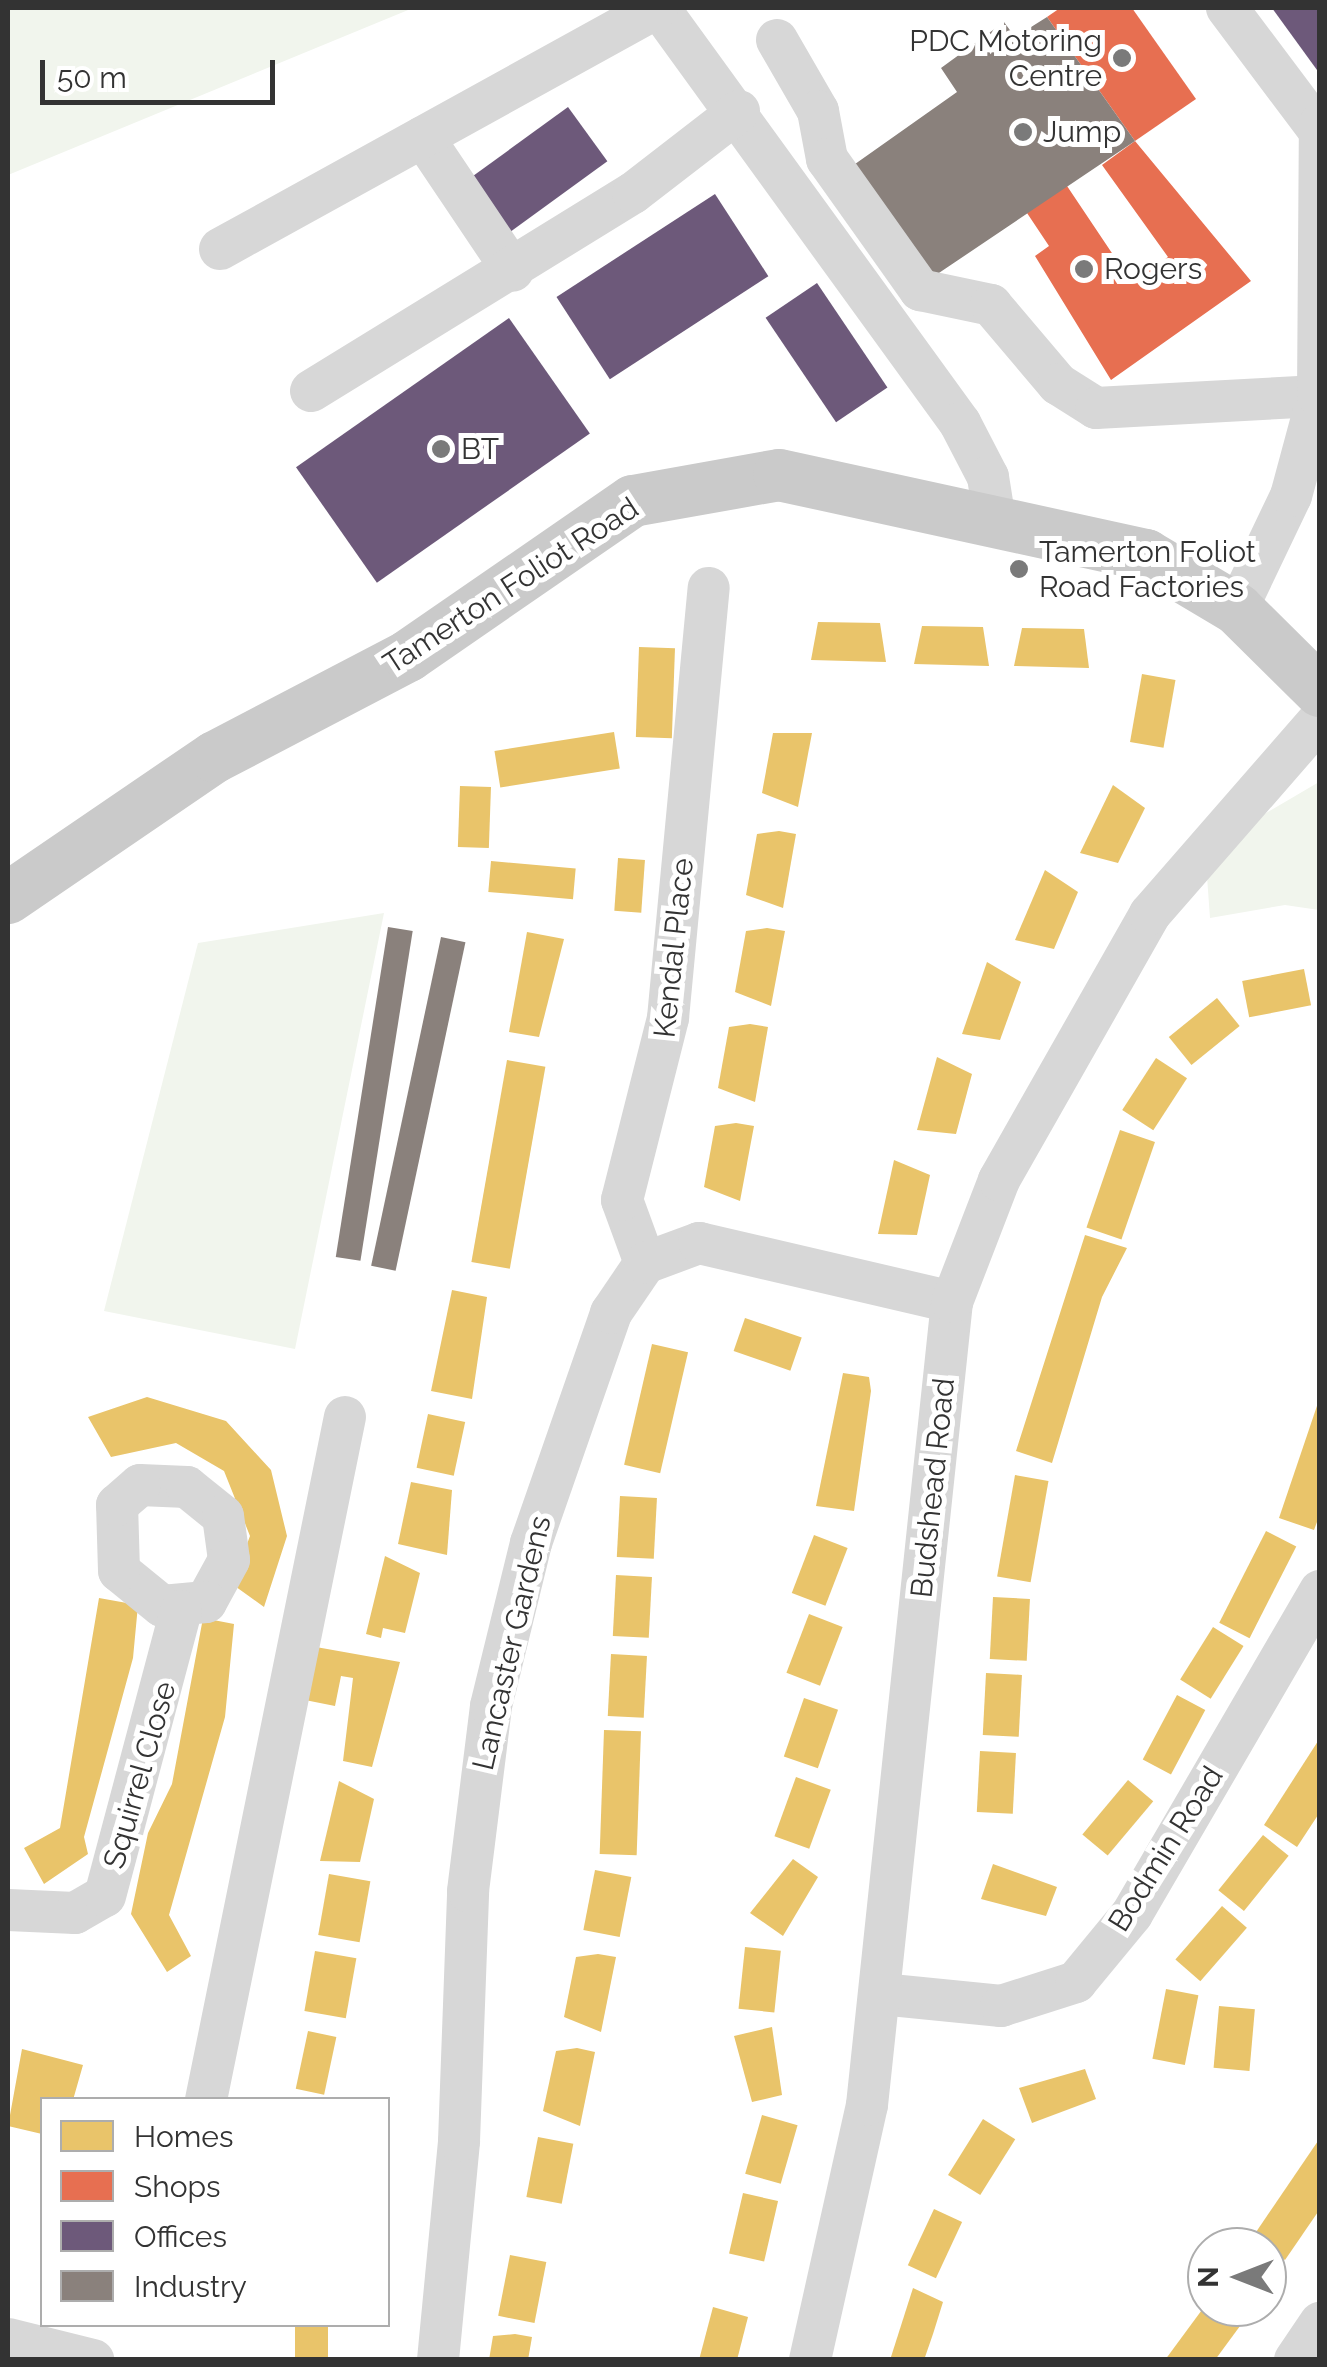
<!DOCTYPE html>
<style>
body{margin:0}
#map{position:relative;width:1327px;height:2367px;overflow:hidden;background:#fff;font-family:Raleway,sans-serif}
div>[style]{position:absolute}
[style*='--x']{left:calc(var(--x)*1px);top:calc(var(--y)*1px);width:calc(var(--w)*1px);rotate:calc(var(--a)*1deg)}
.green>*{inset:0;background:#f1f5ed}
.homes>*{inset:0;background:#e9c46a;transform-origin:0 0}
.shops>*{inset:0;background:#e76f51}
.offices>*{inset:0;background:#6d597a;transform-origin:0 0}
.industry>*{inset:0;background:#8a817c;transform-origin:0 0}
.minor>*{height:42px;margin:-21px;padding:0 21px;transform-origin:21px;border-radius:21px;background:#d7d7d7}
.major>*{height:52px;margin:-26px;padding:0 26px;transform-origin:26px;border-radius:26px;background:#cacaca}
.dots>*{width:28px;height:28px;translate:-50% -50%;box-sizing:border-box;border:5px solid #fff;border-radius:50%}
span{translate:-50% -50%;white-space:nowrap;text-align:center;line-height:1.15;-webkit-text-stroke:10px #fff;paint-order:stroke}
.poi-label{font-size:30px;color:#333}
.right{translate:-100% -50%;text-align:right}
.left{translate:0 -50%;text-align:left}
.street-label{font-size:30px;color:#333}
.frame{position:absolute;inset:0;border:10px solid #333;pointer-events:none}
.legend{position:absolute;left:40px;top:2097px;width:350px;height:230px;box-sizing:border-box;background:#fff;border:2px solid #adadad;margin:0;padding:12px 18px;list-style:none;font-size:30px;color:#333}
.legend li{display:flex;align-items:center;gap:20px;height:50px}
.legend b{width:50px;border:2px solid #adadad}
.north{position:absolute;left:1187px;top:2227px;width:100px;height:100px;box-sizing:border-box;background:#fff;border:2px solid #adadad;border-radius:50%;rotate:270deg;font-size:28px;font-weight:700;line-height:40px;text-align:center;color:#333}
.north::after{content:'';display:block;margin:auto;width:35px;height:45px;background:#7a7a7a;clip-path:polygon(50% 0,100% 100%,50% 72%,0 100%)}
.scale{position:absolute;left:40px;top:60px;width:235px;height:45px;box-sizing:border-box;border:5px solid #333;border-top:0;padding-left:12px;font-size:30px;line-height:35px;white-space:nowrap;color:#333;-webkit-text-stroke:8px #fff;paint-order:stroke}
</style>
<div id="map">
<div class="green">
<i style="clip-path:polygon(8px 8px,413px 8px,8px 175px)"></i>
<i style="clip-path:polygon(1319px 782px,1319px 910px,1285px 905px,1210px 918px,1205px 849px)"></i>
<i style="clip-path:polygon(384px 913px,295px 1349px,104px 1311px,198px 943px)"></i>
</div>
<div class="homes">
<i style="clip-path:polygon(818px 622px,880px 623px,886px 662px,811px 660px)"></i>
<i style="clip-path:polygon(922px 626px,983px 627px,989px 666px,914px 664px)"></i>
<i style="clip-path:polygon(1022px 628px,1084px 629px,1089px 668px,1014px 666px)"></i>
<i style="left:639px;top:647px;width:36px;height:90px;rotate:2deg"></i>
<i style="left:1142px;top:674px;width:34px;height:69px;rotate:10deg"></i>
<i style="left:614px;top:732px;width:37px;height:121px;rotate:81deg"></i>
<i style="clip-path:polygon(773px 733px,812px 733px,798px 807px,762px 793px)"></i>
<i style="clip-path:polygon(1113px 785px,1145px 808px,1118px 863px,1080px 853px)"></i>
<i style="left:460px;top:786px;width:31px;height:61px;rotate:2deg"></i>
<i style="clip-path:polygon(779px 831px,796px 834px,783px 908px,746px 895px,757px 834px)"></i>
<i style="left:618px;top:858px;width:27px;height:53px;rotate:4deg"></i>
<i style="left:491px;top:861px;width:85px;height:31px;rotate:5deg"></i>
<i style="clip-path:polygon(1045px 870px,1078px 892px,1054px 949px,1015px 940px)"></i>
<i style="clip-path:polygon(767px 928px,785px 931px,771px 1006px,735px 992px,746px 931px)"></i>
<i style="clip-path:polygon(527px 932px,564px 939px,539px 1037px,509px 1032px)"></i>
<i style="clip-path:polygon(987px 962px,1021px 982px,1000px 1040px,962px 1034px)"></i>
<i style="left:1304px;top:969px;width:37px;height:63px;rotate:79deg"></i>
<i style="left:1217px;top:998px;width:36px;height:62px;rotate:51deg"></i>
<i style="clip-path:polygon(750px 1024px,768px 1027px,755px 1102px,718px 1088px,729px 1027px)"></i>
<i style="clip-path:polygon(937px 1057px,972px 1074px,956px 1134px,917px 1130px)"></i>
<i style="left:1156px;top:1058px;width:37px;height:62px;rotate:33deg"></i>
<i style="left:507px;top:1060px;width:39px;height:205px;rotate:10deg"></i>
<i style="clip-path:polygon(736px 1123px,754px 1126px,740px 1201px,704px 1187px,715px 1126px)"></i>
<i style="left:1120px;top:1130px;width:37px;height:103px;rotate:19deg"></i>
<i style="clip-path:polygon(894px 1160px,930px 1175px,917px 1235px,878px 1234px)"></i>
<i style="clip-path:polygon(1085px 1235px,1127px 1248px,1102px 1297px,1052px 1463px,1016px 1451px)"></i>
<i style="clip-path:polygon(452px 1290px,487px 1297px,472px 1399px,431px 1391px)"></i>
<i style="left:745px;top:1318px;width:60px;height:35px;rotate:19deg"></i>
<i style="left:652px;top:1344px;width:37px;height:124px;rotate:13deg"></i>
<i style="clip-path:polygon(843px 1373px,869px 1377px,871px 1391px,854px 1511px,816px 1506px)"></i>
<i style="clip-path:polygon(147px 1397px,226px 1421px,271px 1470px,287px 1536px,264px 1607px,232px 1584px,250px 1536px,224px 1471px,176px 1443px,111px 1457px,88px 1417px)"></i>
<i style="clip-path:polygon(1320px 1397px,1320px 1514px,1314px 1530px,1279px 1518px)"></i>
<i style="left:428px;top:1414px;width:38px;height:55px;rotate:12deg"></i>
<i style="left:1015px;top:1475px;width:34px;height:103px;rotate:10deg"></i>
<i style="clip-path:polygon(411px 1482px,452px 1490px,447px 1555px,398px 1544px)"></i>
<i style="left:620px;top:1496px;width:37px;height:61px;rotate:3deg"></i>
<i style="left:1266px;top:1531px;width:34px;height:103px;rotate:27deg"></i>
<i style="left:814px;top:1535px;width:36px;height:62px;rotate:21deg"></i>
<i style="clip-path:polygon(385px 1556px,420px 1573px,405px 1633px,383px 1628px,381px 1638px,366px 1634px)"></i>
<i style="left:616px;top:1575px;width:36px;height:61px;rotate:3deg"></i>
<i style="left:993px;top:1597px;width:37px;height:62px;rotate:3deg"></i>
<i style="clip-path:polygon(99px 1598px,138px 1605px,133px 1658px,84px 1837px,88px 1854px,44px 1884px,24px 1848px,60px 1828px)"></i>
<i style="left:809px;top:1614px;width:36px;height:63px;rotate:21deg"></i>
<i style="clip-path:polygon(203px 1618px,234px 1624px,225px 1717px,169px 1915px,191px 1956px,167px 1972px,131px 1914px,148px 1833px,172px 1784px)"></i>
<i style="left:1213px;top:1627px;width:36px;height:62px;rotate:32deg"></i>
<i style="clip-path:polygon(316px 1647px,400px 1662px,372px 1767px,343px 1761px,353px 1678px,341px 1676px,335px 1706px,305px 1700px)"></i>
<i style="left:611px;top:1654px;width:36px;height:62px;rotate:3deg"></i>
<i style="left:986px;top:1673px;width:36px;height:62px;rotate:3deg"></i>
<i style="left:1177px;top:1695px;width:32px;height:73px;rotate:28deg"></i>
<i style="left:804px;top:1698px;width:36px;height:62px;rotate:19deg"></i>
<i style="left:604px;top:1730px;width:37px;height:124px;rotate:2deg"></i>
<i style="clip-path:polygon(1320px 1738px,1320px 1812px,1297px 1847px,1264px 1825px)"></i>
<i style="left:980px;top:1751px;width:36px;height:61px;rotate:3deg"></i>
<i style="left:796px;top:1777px;width:37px;height:63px;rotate:20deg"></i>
<i style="left:1128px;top:1780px;width:33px;height:71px;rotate:40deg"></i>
<i style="clip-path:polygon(339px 1781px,374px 1799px,360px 1862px,320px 1861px)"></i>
<i style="left:1263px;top:1835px;width:33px;height:71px;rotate:39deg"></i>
<i style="clip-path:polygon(793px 1859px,818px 1877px,783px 1936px,750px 1913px)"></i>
<i style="clip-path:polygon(993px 1864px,1057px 1887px,1046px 1916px,981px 1899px)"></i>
<i style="left:595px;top:1870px;width:37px;height:61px;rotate:11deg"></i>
<i style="left:329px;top:1874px;width:42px;height:62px;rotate:10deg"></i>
<i style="left:1222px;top:1906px;width:33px;height:71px;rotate:41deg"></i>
<i style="left:745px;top:1947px;width:36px;height:62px;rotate:6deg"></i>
<i style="left:315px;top:1951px;width:42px;height:61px;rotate:10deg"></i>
<i style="clip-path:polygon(598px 1954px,616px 1957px,601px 2032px,564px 2017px,576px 1957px)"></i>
<i style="left:1166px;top:1989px;width:33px;height:71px;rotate:11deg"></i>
<i style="left:1219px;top:2006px;width:36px;height:62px;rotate:5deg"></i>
<i style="clip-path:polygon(772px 2027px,782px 2095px,752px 2102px,734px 2036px)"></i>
<i style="left:308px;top:2031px;width:29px;height:59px;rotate:12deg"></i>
<i style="clip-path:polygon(577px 2048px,595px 2052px,580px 2126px,543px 2111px,556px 2051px)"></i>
<i style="clip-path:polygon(22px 2049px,83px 2065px,73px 2100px,42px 2100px,42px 2134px,8px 2126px)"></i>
<i style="clip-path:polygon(1085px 2069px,1096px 2099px,1032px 2123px,1019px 2088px)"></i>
<i style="left:762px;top:2115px;width:37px;height:61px;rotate:16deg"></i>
<i style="left:983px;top:2119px;width:38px;height:66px;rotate:32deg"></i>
<i style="left:538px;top:2137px;width:36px;height:61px;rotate:11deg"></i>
<i style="clip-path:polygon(1320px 2138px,1320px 2209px,1285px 2260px,1252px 2238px)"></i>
<i style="left:743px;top:2193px;width:36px;height:62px;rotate:13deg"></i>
<i style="left:934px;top:2209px;width:31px;height:62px;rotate:25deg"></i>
<i style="left:510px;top:2255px;width:37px;height:62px;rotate:11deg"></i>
<i style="clip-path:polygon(913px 2288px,943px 2302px,933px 2334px,924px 2360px,890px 2360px)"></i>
<i style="clip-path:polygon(1207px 2303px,1254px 2307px,1215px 2360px,1165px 2360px)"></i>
<i style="clip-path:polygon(713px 2307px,748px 2317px,737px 2360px,699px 2360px)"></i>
<i style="left:295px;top:2324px;width:33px;height:36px"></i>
<i style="clip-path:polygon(515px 2334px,532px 2337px,528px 2360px,489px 2360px,493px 2336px)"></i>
</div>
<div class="shops">
<i style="clip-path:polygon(1060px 8px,1132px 8px,1196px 99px,1135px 141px,1047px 17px)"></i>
<i style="clip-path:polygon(1135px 141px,1251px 281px,1111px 380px,1035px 256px,1049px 246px,1025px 210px,1065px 183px,1132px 283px,1168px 257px,1102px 165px)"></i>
</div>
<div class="offices">
<i style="clip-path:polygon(1272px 8px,1320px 8px,1320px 67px,1317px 70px)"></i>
<i style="left:568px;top:107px;width:67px;height:123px;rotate:54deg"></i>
<i style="left:715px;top:194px;width:98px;height:189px;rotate:57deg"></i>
<i style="left:817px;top:283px;width:126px;height:62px;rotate:56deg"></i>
<i style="left:509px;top:318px;width:141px;height:260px;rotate:55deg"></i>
</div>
<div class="industry">
<i style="clip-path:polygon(1047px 17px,1135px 141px,927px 281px,848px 169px,957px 92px,941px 68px,1004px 22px,1015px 37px)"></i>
<i style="left:388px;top:927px;width:25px;height:334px;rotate:9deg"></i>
<i style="left:441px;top:937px;width:25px;height:336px;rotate:12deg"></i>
</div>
<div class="minor">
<i style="--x:659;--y:8;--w:513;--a:54.05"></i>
<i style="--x:960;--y:423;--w:61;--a:62.6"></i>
<i style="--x:988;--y:477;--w:39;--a:81"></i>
<i style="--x:1227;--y:8;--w:150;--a:53.1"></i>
<i style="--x:777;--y:40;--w:82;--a:60"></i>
<i style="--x:818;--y:111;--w:49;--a:79.4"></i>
<i style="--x:827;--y:159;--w:161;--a:54.6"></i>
<i style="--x:920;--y:290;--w:73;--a:11.9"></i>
<i style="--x:991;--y:305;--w:104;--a:49.7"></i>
<i style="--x:1058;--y:384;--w:45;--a:32.3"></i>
<i style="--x:1096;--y:408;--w:222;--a:-3.1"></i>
<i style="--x:423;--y:137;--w:161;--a:56.1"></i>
<i style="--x:220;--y:249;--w:499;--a:-28.9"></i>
<i style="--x:311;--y:391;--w:378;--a:-31.6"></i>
<i style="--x:633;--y:193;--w:134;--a:-37.7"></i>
<i style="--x:1237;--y:609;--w:125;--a:-64.5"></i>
<i style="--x:1291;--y:496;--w:104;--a:-74.9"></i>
<i style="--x:1318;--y:396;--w:272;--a:-89.6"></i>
<i style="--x:645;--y:1263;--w:67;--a:-110.1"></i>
<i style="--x:622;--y:1200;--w:188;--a:-75.8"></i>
<i style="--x:668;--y:1018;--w:432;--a:-84.6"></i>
<i style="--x:140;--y:1485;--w:47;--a:2.4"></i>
<i style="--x:187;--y:1487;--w:46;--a:38.9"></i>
<i style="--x:223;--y:1516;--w:44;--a:82.2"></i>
<i style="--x:229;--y:1560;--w:48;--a:118.7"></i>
<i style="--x:206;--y:1602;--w:44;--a:174.8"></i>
<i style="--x:162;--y:1606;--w:55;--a:-140.9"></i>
<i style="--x:119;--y:1571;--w:66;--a:-91.7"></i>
<i style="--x:117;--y:1505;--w:30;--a:-41"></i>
<i style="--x:8;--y:1910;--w:67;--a:2.6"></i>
<i style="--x:75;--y:1913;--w:34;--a:-30"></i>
<i style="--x:105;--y:1896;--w:295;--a:-75.1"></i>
<i style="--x:881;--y:1994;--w:121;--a:5.7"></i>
<i style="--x:1001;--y:2006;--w:79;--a:-17.7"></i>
<i style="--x:1076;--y:1982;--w:88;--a:-50.5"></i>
<i style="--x:1132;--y:1914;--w:374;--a:-59.8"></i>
<i style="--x:206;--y:2100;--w:697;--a:-78.5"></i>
<i style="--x:8;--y:2339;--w:88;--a:13.9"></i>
<i style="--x:438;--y:2360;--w:220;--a:-84.5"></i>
<i style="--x:459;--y:2141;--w:250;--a:-87.9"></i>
<i style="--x:468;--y:1891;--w:186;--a:-82.9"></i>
<i style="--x:491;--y:1706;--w:168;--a:-76.2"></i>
<i style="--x:531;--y:1543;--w:244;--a:-70.8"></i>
<i style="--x:611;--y:1313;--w:60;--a:-55.8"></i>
<i style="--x:645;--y:1263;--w:58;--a:-20.3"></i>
<i style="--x:699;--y:1243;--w:260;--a:13.1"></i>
<i style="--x:810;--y:2360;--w:261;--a:-77.4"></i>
<i style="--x:867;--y:2105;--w:807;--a:-83.96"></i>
<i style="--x:952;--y:1302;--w:131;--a:-68.9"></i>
<i style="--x:999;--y:1180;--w:306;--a:-60.4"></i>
<i style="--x:1150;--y:914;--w:259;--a:-48.9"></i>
<i style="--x:1295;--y:2360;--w:45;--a:-56"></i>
</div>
<div class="major">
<i style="--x:8;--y:898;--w:250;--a:-34.3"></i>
<i style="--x:215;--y:757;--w:218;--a:-27.6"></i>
<i style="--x:408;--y:656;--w:273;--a:-34.6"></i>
<i style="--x:633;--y:501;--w:148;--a:-10.1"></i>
<i style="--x:779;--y:475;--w:376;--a:12.3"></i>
<i style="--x:1146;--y:555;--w:106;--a:30.7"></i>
<i style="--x:1237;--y:609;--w:117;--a:44.7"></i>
</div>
<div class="dots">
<i style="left:1122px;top:58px;background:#7a7a7a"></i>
<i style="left:1023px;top:132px;background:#7a7a7a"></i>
<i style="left:1084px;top:269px;background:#7a7a7a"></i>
<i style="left:441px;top:449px;background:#7a7a7a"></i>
<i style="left:1019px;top:569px;background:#7a7a7a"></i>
</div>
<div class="poi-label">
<span class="right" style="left:1102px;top:58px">PDC Motoring<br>Centre</span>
<span class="left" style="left:1043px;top:132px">Jump</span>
<span class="left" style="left:1104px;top:269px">Rogers</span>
<span class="left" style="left:461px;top:449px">BT</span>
<span class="left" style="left:1039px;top:569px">Tamerton Foliot<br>Road Factories</span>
</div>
<div class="street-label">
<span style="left:511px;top:586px;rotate:-33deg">Tamerton Foliot Road</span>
<span style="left:674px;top:948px;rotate:-84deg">Kendal Place</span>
<span style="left:933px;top:1488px;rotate:-84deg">Budshead Road</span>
<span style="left:512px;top:1643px;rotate:-77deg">Lancaster Gardens</span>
<span style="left:140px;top:1775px;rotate:-74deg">Squirrel Close</span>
<span style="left:1166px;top:1849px;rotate:-58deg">Bodmin Road</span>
</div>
<div class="frame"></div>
<ul class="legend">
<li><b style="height:28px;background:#e9c46a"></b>Homes</li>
<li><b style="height:28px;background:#e76f51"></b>Shops</li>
<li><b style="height:28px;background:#6d597a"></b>Offices</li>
<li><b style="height:28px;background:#8a817c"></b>Industry</li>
</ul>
<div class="north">N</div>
<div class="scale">50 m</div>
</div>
